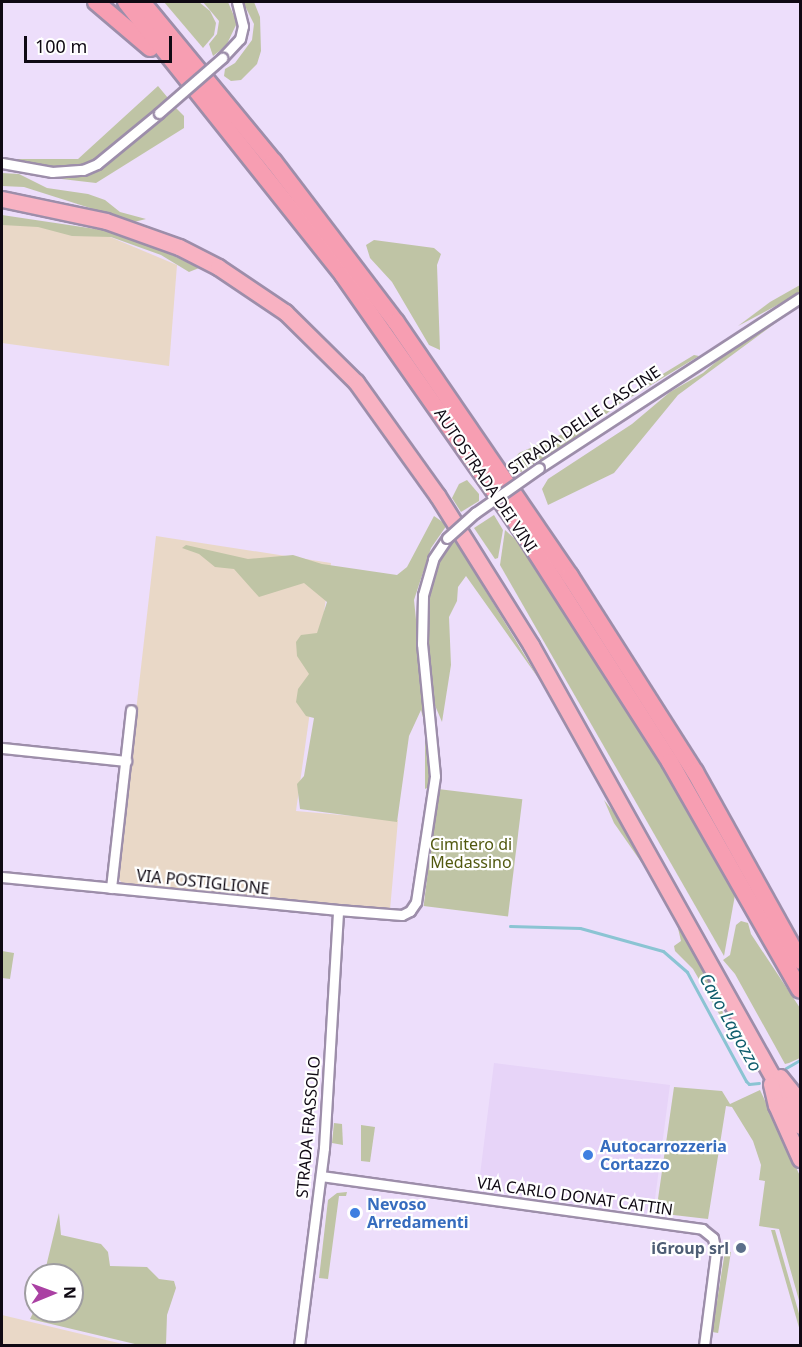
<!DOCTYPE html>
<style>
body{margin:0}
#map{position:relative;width:802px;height:1347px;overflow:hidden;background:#eddefb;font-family:"Noto Sans",sans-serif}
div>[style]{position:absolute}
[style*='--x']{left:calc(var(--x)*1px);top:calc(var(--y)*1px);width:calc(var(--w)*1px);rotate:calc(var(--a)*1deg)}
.built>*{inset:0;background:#e7d4f8}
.industrial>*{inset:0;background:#e9d8c7}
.green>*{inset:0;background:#bfc4a5;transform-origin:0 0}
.stream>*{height:3px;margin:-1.5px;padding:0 1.5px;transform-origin:1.5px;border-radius:1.5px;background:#8bc4d3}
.roads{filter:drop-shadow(2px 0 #9d8eaa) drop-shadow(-2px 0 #9d8eaa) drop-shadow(0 2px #9d8eaa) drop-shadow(0 -2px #9d8eaa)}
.minor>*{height:9px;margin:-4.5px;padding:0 4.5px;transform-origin:4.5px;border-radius:4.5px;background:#fff}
.trunk>*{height:15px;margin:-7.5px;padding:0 7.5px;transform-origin:7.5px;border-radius:7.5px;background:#f8b2c2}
.motorway>*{height:16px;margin:-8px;padding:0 8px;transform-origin:8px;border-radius:8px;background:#f79eb2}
.bridges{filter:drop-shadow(2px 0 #9d8eaa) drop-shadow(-2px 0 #9d8eaa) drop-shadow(0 2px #9d8eaa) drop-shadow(0 -2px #9d8eaa)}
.minor-bridge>*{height:9px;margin:-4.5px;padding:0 4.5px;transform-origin:4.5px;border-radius:4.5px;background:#fff}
.dots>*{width:16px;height:16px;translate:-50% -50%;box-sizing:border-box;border:3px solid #fff;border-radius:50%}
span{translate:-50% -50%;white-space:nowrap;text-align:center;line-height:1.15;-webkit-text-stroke:4.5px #fff;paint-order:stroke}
.street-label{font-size:16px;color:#0f0913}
.park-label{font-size:16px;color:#525910}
.shop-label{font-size:16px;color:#366cbe;font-weight:700}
.left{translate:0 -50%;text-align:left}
.service-label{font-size:16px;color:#4e5e75;font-weight:700}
.right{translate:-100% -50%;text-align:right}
.water-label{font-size:18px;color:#0f5d6d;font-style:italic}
.frame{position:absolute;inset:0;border:3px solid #0f0913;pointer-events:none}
.north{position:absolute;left:24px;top:1263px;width:60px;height:60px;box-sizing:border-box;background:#fff;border:2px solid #9f9da1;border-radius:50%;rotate:89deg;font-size:16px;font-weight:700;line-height:24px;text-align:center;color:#0f0913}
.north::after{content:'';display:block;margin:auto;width:21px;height:27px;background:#aa41a3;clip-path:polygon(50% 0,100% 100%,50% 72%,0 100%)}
.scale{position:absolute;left:24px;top:36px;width:148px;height:27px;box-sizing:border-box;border:3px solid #0f0913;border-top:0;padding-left:8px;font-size:18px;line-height:21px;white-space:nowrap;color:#0f0913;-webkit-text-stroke:4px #fff;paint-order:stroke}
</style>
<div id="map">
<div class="built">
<i style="clip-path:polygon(494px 1063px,670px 1085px,653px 1214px,596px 1206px,595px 1198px,585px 1197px,582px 1205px,478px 1191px)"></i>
</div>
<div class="industrial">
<i style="clip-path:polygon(2px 221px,103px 234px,177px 265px,169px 366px,2px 343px)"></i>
<i style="clip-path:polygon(156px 536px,331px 563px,296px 811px,398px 820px,390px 910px,122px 883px,117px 877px)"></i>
<i style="clip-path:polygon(2px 1315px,127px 1345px,2px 1345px)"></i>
</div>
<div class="green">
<i style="clip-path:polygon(164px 2px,199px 2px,210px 11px,216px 23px,214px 35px,203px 48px)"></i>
<i style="clip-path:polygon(203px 2px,228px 2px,237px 23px,226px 46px,213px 56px,209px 44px,217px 34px,219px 21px)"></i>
<i style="clip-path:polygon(243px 2px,254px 2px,260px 17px,261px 51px,257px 64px,241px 80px,231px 81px,224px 76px,225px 69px,235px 63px,252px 40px,254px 24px)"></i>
<i style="clip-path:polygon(158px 86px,168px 98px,94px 161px,75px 167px,51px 167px,11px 159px,78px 159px)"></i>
<i style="clip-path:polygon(176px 108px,184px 116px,184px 128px,96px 183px,36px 176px,37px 173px,57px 176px,93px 172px)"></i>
<i style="clip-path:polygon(2px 173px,19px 174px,47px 188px,88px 194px,105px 200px,120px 212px,146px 219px,134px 222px,24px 187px,2px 186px)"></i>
<i style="clip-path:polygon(2px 215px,109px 231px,155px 247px,199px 268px,189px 272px,161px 255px,111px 237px,72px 236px,38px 227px,2px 225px)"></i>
<i style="clip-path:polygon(374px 240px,434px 248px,441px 254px,437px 265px,440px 350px,429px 345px,392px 282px,370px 258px,366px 245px)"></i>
<i style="clip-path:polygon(800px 285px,800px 293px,738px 326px,770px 302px)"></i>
<i style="clip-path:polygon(781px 319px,678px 395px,614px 473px,548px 505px,542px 489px,548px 479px,632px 424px,670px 392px,703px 373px,730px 350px)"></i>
<i style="clip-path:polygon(694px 355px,699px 356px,618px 405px,543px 462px,521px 472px,517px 470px,513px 461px,519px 453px,569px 431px)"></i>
<i style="clip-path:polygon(467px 480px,479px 494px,479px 501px,461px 512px,452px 498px,459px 484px)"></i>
<i style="clip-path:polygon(494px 515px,503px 530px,498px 558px,495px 559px,474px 528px)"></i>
<i style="clip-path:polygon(434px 516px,447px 525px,431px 548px,414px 600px,430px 755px,429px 787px,425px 789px,425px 725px,421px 710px,409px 736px,397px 822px,300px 809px,297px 784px,304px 776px,314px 718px,306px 716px,296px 702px,298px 689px,309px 674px,297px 656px,296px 642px,301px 635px,317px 633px,327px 602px,304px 583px,259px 597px,234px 569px,215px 567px,199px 554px,182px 548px,186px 545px,248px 559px,293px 555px,322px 564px,397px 575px,407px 567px)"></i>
<i style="clip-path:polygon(505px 530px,521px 544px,648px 743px,735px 895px,724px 956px,500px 565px)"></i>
<i style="clip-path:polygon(455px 540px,539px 679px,466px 576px,458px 587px,457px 601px,449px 617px,451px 665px,442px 722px,434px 703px,429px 667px,426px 600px,444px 549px)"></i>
<i style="left:438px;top:789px;width:85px;height:118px;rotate:7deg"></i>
<i style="clip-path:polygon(604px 800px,626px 828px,646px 869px,614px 823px)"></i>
<i style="clip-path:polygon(741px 921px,748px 923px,751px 934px,800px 1008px,800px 1058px,789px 1063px,785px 1064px,735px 974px,723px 960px,730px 955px,736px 925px)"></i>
<i style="clip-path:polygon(677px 924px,708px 975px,733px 1038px,693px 969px,675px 951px,674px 946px,681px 941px)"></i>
<i style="clip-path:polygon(2px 951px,14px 953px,10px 979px,2px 978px)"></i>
<i style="clip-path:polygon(674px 1087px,722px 1091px,730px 1104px,760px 1090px,800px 1176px,800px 1304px,779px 1229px,759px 1226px,765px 1181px,759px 1180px,761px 1165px,753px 1141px,732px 1107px,726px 1106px,708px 1219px,656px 1213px)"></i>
<i style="clip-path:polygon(334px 1123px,342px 1124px,343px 1145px,332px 1143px)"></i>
<i style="clip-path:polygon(361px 1125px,375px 1127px,370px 1162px,361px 1161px)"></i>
<i style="clip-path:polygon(347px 1192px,346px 1196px,339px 1196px,328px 1279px,319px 1278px,328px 1200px,337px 1193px)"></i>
<i style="clip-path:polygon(59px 1213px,61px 1235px,101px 1244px,108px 1252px,110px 1266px,147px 1267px,159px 1279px,174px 1281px,176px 1288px,167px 1315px,166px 1345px,139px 1345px,30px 1319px,36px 1307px,36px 1311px,72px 1311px,72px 1275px,44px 1275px)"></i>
<i style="clip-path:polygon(771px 1230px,775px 1230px,800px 1317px,800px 1331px)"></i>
<i style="left:725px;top:1251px;width:6px;height:82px;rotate:9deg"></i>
</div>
<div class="stream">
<i style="--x:510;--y:926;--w:70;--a:1.6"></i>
<i style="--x:580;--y:928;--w:86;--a:15.5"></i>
<i style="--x:663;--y:951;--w:32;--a:41"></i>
<i style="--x:687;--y:972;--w:124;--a:61.6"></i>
<i style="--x:746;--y:1081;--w:4;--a:45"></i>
<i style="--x:749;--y:1084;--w:10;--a:-6"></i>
<i style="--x:786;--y:1068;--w:16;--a:-30"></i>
</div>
<div class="roads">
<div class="minor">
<i style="--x:222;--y:58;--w:26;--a:-47"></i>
<i style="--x:240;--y:39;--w:13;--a:-77"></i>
<i style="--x:243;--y:26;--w:25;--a:-104"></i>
<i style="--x:2;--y:163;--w:51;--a:10.2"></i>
<i style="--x:52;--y:172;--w:31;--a:-4"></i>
<i style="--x:83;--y:170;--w:15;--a:-23"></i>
<i style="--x:97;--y:164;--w:80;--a:-39.4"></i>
<i style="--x:539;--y:468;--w:311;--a:-33.1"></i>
<i style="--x:2;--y:748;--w:125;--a:6"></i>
<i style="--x:2;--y:877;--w:338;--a:5.6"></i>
<i style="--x:338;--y:910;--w:64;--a:4.5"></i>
<i style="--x:402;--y:915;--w:9;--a:-27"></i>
<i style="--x:410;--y:911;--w:11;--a:-56"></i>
<i style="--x:416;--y:902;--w:127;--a:-81.4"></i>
<i style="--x:435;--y:776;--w:133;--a:-95.6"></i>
<i style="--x:422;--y:644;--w:49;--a:-88.8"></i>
<i style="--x:423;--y:595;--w:37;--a:-74"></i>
<i style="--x:433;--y:559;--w:25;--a:-56"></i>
<i style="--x:111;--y:888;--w:179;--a:-83.6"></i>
<i style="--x:321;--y:1176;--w:385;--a:7.9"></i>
<i style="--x:702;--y:1229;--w:14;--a:39"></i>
<i style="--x:713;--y:1238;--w:14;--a:78"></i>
<i style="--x:716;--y:1252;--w:95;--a:97.3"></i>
<i style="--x:299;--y:1346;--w:200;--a:-82.8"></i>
<i style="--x:324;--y:1148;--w:238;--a:-86.6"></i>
</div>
<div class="trunk">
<i style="--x:2;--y:199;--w:106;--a:11.9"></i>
<i style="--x:106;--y:221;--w:77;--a:19.6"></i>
<i style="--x:179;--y:247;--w:44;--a:27.1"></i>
<i style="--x:218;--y:267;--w:81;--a:33.9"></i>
<i style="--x:285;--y:312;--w:100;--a:44.6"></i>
<i style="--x:356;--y:382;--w:139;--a:54.4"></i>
<i style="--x:437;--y:495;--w:177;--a:57.9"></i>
<i style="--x:531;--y:645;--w:551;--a:60.78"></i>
<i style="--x:780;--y:1077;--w:32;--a:51"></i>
<i style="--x:771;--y:1084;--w:22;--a:77"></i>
<i style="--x:776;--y:1105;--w:59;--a:66"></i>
</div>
<div class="motorway">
<i style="--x:96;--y:2;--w:71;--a:40.4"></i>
<i style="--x:126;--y:2;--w:349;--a:51.5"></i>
<i style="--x:343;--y:275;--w:314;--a:55"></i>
<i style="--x:523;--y:532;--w:273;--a:57.4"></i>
<i style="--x:670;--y:762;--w:262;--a:60.3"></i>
<i style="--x:142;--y:2;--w:207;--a:50.5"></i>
<i style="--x:274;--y:162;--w:201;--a:52.7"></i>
<i style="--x:396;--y:322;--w:308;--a:55.6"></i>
<i style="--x:570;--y:576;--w:232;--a:57.5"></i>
<i style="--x:695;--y:772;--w:216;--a:60.9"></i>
</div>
</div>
<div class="bridges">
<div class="minor-bridge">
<i style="--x:159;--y:113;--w:84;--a:-41.1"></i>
<i style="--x:447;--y:538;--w:38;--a:-42"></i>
<i style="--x:475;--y:513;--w:78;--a:-35.1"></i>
</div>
</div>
<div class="dots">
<i style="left:588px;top:1155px;background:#3f7fe0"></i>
<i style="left:355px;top:1213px;background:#3f7fe0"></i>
<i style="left:741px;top:1248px;background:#5c6f8a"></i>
</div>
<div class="street-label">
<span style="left:584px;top:420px;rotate:-34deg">STRADA DELLE CASCINE</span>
<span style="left:486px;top:480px;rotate:56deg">AUTOSTRADA DEI VINI</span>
<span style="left:203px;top:882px;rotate:6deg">VIA POSTIGLIONE</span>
<span style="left:308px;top:1127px;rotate:-85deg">STRADA FRASSOLO</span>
<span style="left:575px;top:1196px;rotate:8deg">VIA CARLO DONAT CATTIN</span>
</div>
<div class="park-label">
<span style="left:471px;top:853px">Cimitero di<br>Medassino</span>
</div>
<div class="shop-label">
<span class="left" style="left:600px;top:1155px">Autocarrozzeria<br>Cortazzo</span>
<span class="left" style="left:367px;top:1213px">Nevoso<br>Arredamenti</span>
</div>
<div class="service-label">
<span class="right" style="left:729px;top:1248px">iGroup srl</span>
</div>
<div class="water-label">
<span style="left:731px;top:1022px;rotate:61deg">Cavo Lagozzo</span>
</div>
<div class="frame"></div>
<div class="north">N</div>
<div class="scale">100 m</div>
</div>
